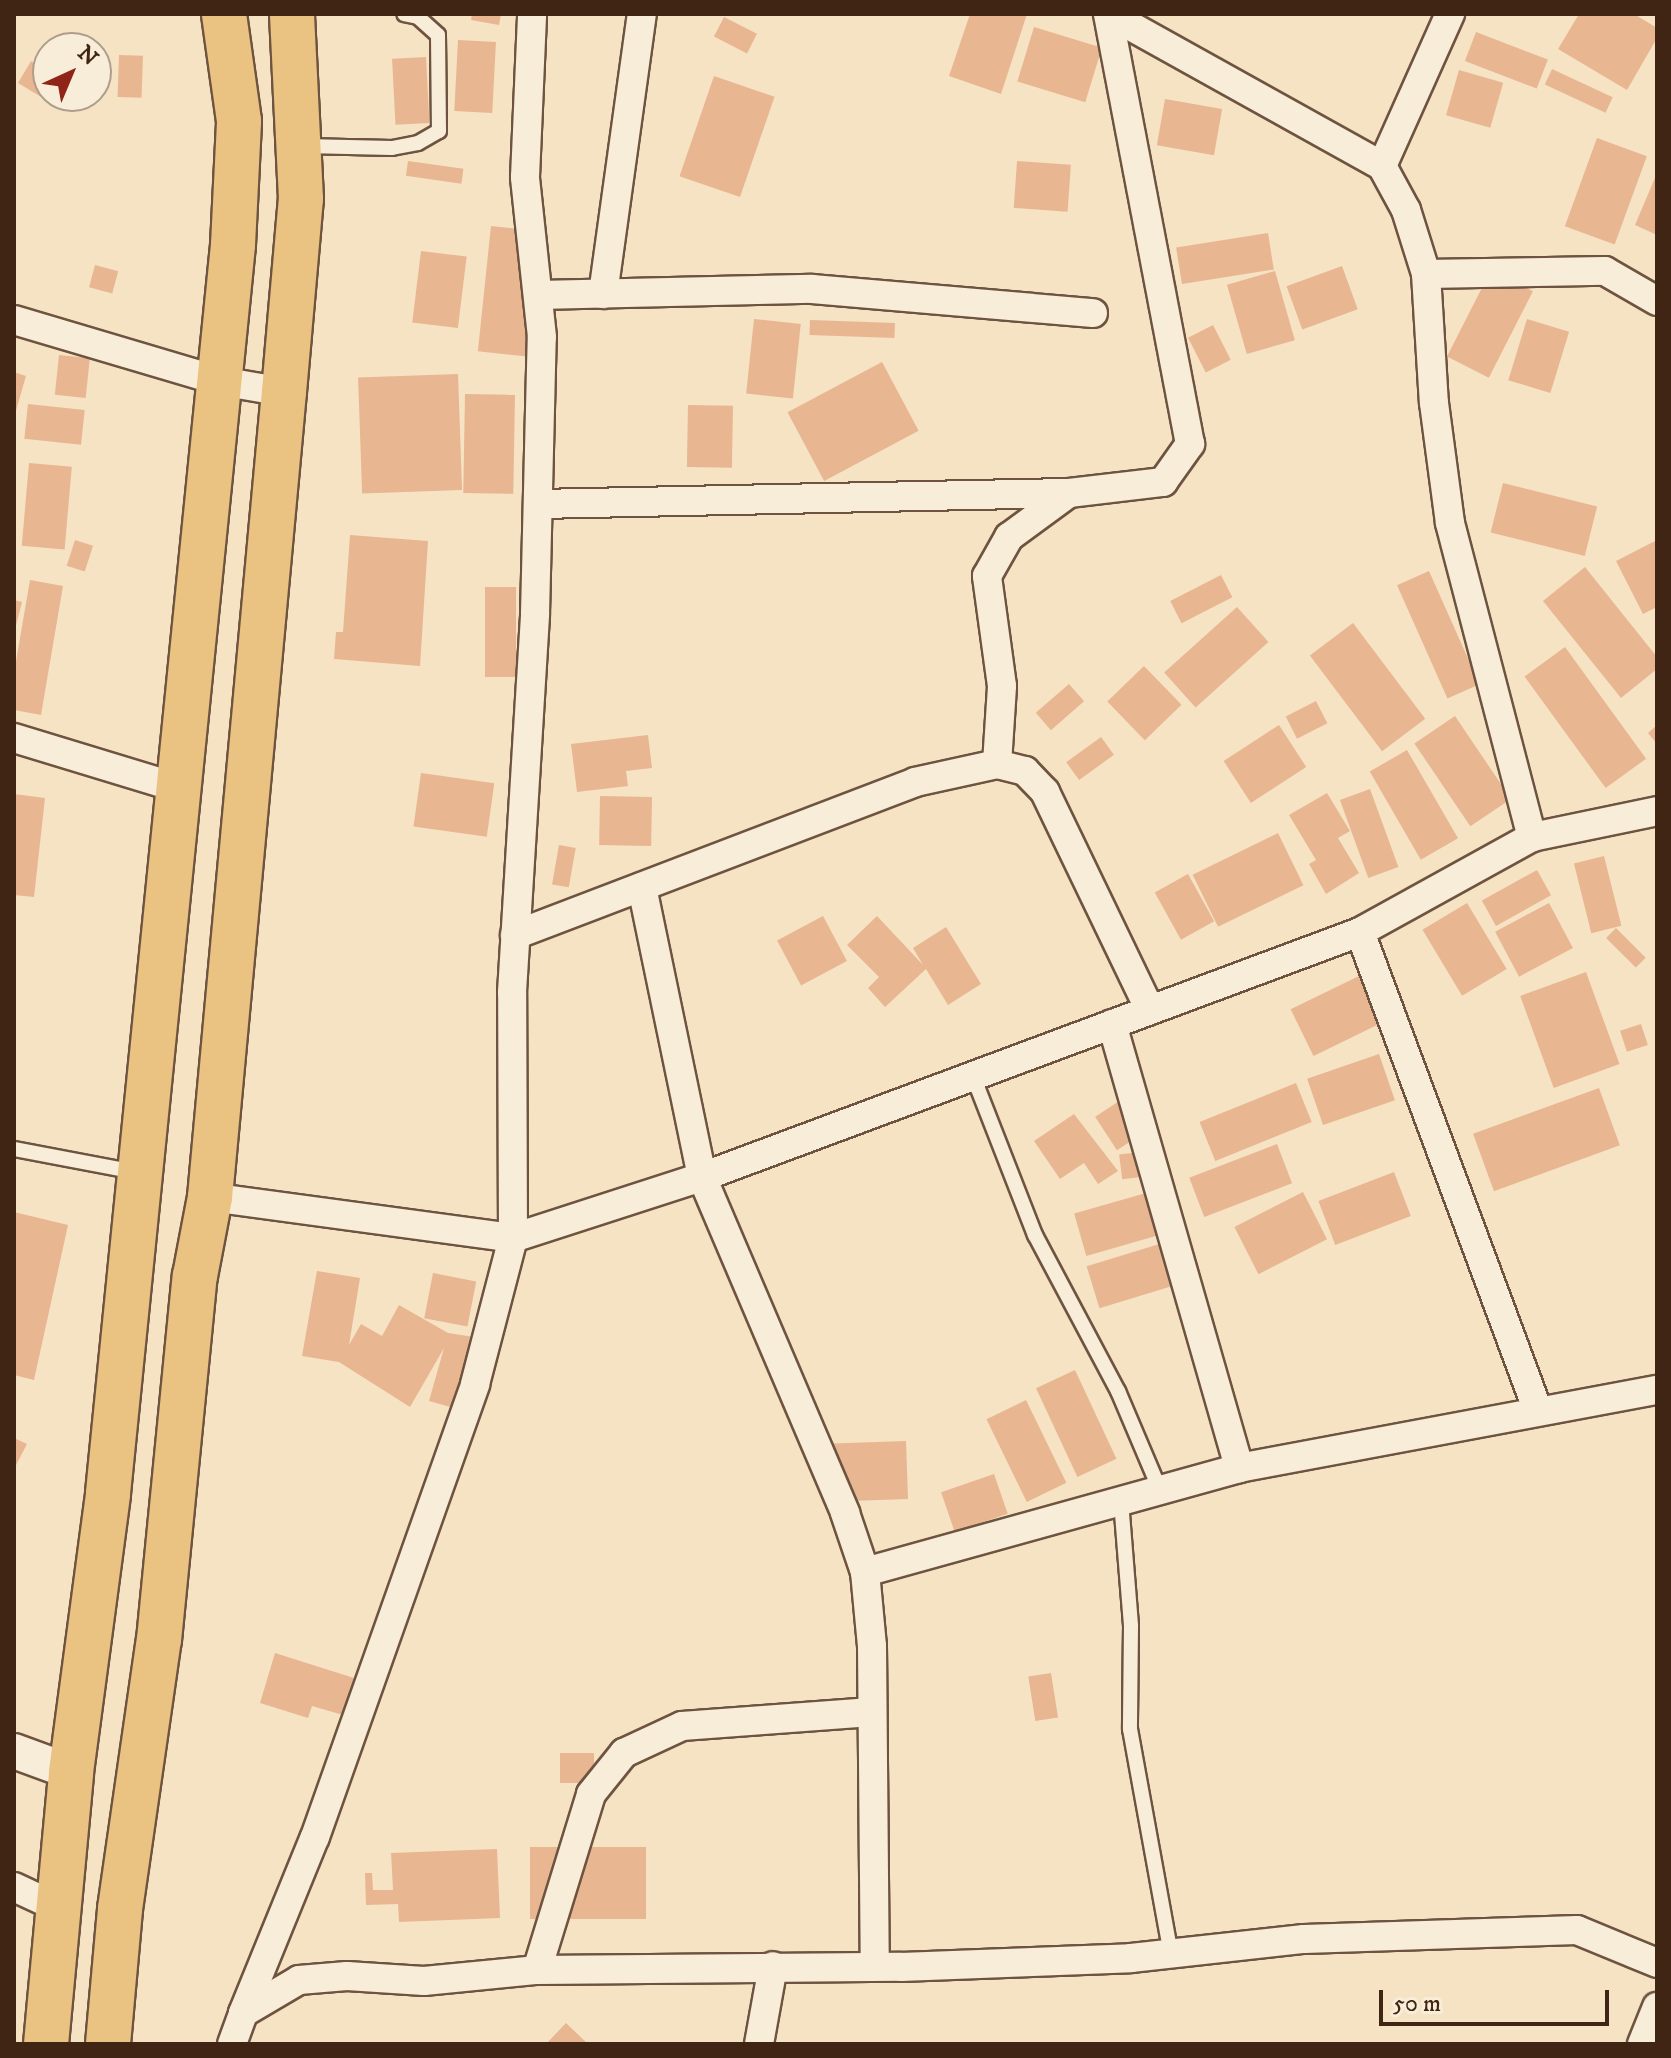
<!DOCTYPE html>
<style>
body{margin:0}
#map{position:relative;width:1671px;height:2058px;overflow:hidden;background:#f5e3c4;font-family:"IM FELL DW Pica",serif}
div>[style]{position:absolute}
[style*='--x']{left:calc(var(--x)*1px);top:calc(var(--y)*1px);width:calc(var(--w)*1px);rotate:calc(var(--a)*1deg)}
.building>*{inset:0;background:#e9b692;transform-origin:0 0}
.roads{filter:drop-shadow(2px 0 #6e5440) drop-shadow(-2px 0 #6e5440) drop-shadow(0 2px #6e5440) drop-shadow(0 -2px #6e5440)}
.service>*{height:14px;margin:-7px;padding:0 7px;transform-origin:7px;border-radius:7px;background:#f8edd9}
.minor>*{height:28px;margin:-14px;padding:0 14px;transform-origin:14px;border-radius:14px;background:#f8edd9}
.tertiary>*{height:34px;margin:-17px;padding:0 17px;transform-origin:17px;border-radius:17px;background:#f8edd9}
.primary>*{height:44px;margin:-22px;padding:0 22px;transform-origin:22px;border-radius:22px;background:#eac282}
span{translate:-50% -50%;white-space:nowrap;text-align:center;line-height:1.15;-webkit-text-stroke:7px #f8edd9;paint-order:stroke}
.frame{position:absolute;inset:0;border:16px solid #412514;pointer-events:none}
.north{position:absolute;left:32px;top:32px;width:80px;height:80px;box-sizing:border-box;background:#f8edd9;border:2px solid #af9d8a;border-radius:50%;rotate:44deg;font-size:22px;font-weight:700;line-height:32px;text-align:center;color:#412514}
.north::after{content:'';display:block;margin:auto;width:28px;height:36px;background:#8f2418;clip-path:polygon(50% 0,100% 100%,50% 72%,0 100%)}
.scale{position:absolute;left:1379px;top:1990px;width:230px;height:36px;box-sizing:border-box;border:4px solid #412514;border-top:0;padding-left:10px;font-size:24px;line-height:28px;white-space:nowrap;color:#412514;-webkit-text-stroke:6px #f8edd9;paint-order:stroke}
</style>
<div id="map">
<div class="building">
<i style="clip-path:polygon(472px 14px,501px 14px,499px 25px,471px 20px)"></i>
<i style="clip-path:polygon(970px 14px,1027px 14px,1001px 94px,949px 76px)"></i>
<i style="clip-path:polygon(1579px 14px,1634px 14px,1657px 28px,1657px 38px,1627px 90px,1558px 49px)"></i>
<i style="left:724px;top:17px;width:37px;height:22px;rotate:27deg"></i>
<i style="left:1034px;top:27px;width:71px;height:57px;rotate:17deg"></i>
<i style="left:1476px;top:32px;width:77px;height:31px;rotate:21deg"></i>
<i style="left:458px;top:40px;width:38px;height:71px;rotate:3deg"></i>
<i style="left:119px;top:55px;width:24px;height:42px;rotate:2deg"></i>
<i style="left:426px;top:57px;width:66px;height:34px;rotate:87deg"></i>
<i style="clip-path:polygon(31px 61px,48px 72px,48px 96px,71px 96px,63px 110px,18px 83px)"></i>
<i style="left:1552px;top:69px;width:67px;height:17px;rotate:25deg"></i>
<i style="left:1459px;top:70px;width:46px;height:47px;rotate:16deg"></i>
<i style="left:714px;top:76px;width:64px;height:106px;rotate:19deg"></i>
<i style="left:1165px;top:99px;width:58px;height:47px;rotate:10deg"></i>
<i style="left:1597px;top:138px;width:53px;height:94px;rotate:20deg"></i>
<i style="left:408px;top:161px;width:56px;height:15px;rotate:8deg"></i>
<i style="left:1017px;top:161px;width:54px;height:47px;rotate:4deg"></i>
<i style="clip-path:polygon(1657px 173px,1657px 235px,1635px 225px)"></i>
<i style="left:491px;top:226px;width:50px;height:126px;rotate:6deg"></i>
<i style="left:1268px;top:233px;width:37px;height:93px;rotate:81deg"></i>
<i style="left:421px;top:251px;width:46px;height:72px;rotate:7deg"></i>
<i style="left:95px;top:265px;width:24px;height:23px;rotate:15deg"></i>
<i style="left:1342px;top:266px;width:46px;height:59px;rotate:70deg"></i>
<i style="left:1491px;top:270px;width:47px;height:97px;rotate:27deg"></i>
<i style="left:1275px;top:271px;width:72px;height:50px;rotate:74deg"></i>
<i style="left:754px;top:319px;width:47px;height:75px;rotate:6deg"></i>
<i style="left:1527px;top:319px;width:44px;height:64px;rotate:17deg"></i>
<i style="left:810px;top:320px;width:85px;height:15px;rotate:2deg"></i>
<i style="left:1213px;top:325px;width:39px;height:28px;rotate:63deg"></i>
<i style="left:59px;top:355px;width:31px;height:40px;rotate:6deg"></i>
<i style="left:882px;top:362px;width:78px;height:107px;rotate:62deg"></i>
<i style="clip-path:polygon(14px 372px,26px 376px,15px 414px,14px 414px)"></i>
<i style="left:458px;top:374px;width:116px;height:100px;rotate:88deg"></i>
<i style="left:465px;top:394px;width:50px;height:99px;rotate:1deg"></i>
<i style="left:28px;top:404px;width:57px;height:35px;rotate:6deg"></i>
<i style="left:688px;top:405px;width:45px;height:62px;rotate:1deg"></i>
<i style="left:29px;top:463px;width:43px;height:83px;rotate:5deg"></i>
<i style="left:1503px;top:483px;width:97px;height:51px;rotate:14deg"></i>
<i style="clip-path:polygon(350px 535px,428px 541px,420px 666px,334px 659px,336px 632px,343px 632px)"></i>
<i style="left:75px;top:540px;width:19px;height:27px;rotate:18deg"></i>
<i style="clip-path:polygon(1657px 540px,1657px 607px,1643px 614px,1616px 561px)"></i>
<i style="clip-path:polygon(1585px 567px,1657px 657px,1657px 669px,1621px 698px,1543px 601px)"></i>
<i style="left:1429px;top:571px;width:124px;height:35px;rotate:66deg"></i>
<i style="left:1221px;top:575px;width:25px;height:57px;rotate:63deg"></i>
<i style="clip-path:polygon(30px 580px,63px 586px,41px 715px,14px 710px,14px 673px)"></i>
<i style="left:485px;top:587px;width:31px;height:90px"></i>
<i style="clip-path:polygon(14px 600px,22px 602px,15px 629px,14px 629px)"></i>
<i style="left:1237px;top:607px;width:47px;height:98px;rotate:48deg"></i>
<i style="left:1353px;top:623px;width:120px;height:54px;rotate:53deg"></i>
<i style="left:1565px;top:647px;width:138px;height:50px;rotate:54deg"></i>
<i style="left:1144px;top:666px;width:54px;height:51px;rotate:46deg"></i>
<i style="left:1069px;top:684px;width:23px;height:44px;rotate:49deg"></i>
<i style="left:1316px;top:701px;width:25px;height:34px;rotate:63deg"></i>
<i style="left:1455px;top:716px;width:100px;height:49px;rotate:56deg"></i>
<i style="left:1279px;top:725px;width:50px;height:66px;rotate:57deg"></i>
<i style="clip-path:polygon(1657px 725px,1657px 744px,1648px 733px)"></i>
<i style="clip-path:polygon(648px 735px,652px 768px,626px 771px,628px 786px,577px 792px,571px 744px)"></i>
<i style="left:1101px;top:737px;width:22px;height:43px;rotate:54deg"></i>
<i style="left:1407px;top:750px;width:102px;height:43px;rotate:60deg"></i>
<i style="left:421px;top:773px;width:74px;height:54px;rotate:8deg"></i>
<i style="left:1370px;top:789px;width:83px;height:32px;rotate:70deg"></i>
<i style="clip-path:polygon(1327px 793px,1350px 831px,1338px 838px,1359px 873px,1326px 894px,1309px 864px,1316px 860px,1289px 815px)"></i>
<i style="clip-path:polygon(14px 794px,45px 798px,34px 897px,14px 895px)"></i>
<i style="left:600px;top:796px;width:52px;height:49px;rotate:1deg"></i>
<i style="left:1278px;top:833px;width:58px;height:95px;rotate:64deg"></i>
<i style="left:559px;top:845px;width:17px;height:40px;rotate:10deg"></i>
<i style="left:1604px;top:856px;width:72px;height:31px;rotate:76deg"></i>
<i style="left:1537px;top:870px;width:29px;height:63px;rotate:61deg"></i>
<i style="left:1188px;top:874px;width:54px;height:38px;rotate:61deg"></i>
<i style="left:1467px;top:903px;width:77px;height:52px;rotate:59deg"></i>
<i style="left:1549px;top:903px;width:51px;height:61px;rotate:62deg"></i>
<i style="left:823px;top:916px;width:51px;height:52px;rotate:62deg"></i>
<i style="clip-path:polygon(877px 916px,923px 965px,913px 948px,946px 927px,981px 984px,948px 1005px,926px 969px,885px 1007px,868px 988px,879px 977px,847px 945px)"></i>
<i style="left:1616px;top:928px;width:42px;height:14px;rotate:45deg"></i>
<i style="left:1586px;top:972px;width:98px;height:70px;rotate:70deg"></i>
<i style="left:1359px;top:976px;width:52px;height:76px;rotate:64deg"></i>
<i style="left:1641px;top:1024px;width:22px;height:22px;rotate:72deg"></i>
<i style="left:1379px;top:1054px;width:49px;height:76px;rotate:71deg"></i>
<i style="left:1296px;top:1083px;width:42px;height:104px;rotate:68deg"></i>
<i style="left:1599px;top:1088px;width:61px;height:134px;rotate:70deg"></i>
<i style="left:1127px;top:1096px;width:40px;height:38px;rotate:57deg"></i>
<i style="clip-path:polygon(1074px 1114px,1118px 1171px,1098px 1184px,1084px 1163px,1060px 1179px,1034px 1141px)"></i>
<i style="left:1277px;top:1144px;width:42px;height:94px;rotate:69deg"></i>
<i style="left:1140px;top:1152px;width:25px;height:21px;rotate:83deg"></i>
<i style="left:1394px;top:1172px;width:47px;height:81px;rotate:69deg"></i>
<i style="left:1153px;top:1191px;width:44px;height:82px;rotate:74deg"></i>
<i style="left:1303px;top:1192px;width:53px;height:77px;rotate:63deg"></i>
<i style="clip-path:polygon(14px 1212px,68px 1225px,34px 1380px,14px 1375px)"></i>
<i style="left:1166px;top:1242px;width:44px;height:83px;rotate:73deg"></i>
<i style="clip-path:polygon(317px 1271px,360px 1278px,349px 1345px,361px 1324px,382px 1336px,399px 1305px,448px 1333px,474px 1337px,454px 1408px,429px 1401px,444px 1348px,410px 1407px,339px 1362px,302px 1356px)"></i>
<i style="left:433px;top:1273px;width:44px;height:46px;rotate:11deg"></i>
<i style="left:1075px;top:1370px;width:98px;height:43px;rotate:65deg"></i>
<i style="left:1026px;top:1400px;width:92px;height:44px;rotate:64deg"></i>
<i style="clip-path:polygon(14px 1438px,27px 1444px,14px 1469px)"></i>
<i style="left:906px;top:1441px;width:58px;height:80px;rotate:88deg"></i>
<i style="left:994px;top:1474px;width:42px;height:56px;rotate:71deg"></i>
<i style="clip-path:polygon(275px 1653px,354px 1678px,343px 1715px,312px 1706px,308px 1718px,260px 1703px)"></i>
<i style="left:1051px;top:1673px;width:45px;height:23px;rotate:81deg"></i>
<i style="left:560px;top:1753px;width:34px;height:30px"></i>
<i style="left:530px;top:1847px;width:116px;height:72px"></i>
<i style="clip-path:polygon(497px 1849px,500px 1918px,399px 1922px,398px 1904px,366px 1905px,365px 1873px,372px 1873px,373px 1890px,393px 1890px,391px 1853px)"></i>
<i style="clip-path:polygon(566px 2023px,588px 2044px,546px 2044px)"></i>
</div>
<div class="roads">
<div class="service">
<i style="--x:304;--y:146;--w:88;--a:1.3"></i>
<i style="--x:392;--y:148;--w:26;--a:-11"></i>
<i style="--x:418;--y:143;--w:24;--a:-30"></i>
<i style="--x:439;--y:131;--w:96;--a:-90.6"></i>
<i style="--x:438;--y:35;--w:27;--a:-138"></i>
<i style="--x:418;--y:17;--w:14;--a:-168"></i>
<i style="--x:973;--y:1076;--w:171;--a:68.7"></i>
<i style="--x:1035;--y:1235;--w:177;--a:62"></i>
<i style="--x:1118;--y:1391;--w:108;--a:67"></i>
<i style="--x:14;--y:1149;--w:124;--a:10.7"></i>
<i style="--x:1121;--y:1501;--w:125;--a:85.4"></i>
<i style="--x:1131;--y:1626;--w:103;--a:90.6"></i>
<i style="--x:1130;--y:1729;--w:229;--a:79.7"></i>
</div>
<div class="minor">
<i style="--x:1109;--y:14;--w:312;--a:29.1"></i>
<i style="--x:1382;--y:166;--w:50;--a:61.4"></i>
<i style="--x:1406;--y:210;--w:67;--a:72.6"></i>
<i style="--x:1426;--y:274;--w:129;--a:86.5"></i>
<i style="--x:1434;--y:403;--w:121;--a:82.4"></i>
<i style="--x:1450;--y:523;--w:325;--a:75.4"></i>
<i style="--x:1382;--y:166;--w:167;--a:-65.9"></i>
<i style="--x:1426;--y:274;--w:179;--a:-1"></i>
<i style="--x:1605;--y:271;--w:60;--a:30"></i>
<i style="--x:603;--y:294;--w:283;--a:-82.1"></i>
<i style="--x:538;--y:295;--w:274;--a:-1.3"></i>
<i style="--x:812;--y:289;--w:282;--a:4.9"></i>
<i style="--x:14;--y:320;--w:215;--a:16.5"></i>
<i style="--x:220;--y:381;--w:65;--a:9.8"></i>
<i style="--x:538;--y:504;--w:531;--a:-1.19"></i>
<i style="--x:14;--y:738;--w:172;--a:16.9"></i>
<i style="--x:997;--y:764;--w:78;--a:-86.3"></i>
<i style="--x:1002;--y:686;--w:111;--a:-97.8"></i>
<i style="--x:987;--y:576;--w:45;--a:-60.6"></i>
<i style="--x:1009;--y:537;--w:74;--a:-36.3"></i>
<i style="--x:1069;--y:493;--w:95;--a:-6.7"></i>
<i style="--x:1163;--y:482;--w:47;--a:-54.6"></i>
<i style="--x:1190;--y:444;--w:438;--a:-100.8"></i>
<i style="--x:642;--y:887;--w:296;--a:78.3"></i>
<i style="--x:702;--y:1177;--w:365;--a:66.9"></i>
<i style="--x:845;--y:1513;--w:62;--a:71.3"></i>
<i style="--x:865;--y:1572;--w:74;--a:84.6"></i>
<i style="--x:872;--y:1646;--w:320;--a:89.5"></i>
<i style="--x:1360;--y:932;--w:511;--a:69.61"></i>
<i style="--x:515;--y:935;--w:428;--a:-20.9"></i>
<i style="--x:915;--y:782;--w:84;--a:-12.4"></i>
<i style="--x:997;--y:764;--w:29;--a:14"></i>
<i style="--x:1025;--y:771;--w:29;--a:46"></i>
<i style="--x:1045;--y:792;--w:242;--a:64.3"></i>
<i style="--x:1112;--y:1024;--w:462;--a:74"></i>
<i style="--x:210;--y:1197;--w:306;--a:7.7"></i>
<i style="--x:513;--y:1238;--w:199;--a:-17.9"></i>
<i style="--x:702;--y:1177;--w:702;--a:-20.42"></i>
<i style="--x:1360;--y:932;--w:196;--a:-28.9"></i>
<i style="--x:1532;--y:837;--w:128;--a:-11.7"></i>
<i style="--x:865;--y:1572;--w:388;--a:-15.5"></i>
<i style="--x:1239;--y:1468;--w:425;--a:-10.6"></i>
<i style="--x:14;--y:1887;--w:50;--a:25"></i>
<i style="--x:537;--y:1970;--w:184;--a:-72.9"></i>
<i style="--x:591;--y:1794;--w:53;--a:-51.2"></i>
<i style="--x:624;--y:1753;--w:64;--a:-25"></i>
<i style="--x:682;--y:1726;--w:190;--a:-4.2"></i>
<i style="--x:243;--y:2013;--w:190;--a:-67.8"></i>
<i style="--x:315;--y:1837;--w:480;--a:-70.5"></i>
<i style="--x:475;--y:1384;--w:151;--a:-75.4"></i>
<i style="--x:513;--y:1238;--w:246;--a:-90.2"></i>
<i style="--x:512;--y:992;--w:379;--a:-86.5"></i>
<i style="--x:535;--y:614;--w:277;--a:-88.6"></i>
<i style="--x:542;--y:337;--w:161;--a:-96.1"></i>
<i style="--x:525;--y:177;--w:163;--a:-87.5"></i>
<i style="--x:232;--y:2044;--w:33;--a:-70"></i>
<i style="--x:243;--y:2013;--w:65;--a:-30.5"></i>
<i style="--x:299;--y:1980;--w:48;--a:-4.8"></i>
<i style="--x:347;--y:1976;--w:77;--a:3.7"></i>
<i style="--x:424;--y:1981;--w:114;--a:-5.6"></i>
<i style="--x:537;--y:1970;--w:364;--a:-0.5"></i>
<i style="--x:901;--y:1967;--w:230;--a:-2.2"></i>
<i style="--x:1131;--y:1958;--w:174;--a:-6.3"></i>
<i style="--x:1304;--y:1939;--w:273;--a:-1.9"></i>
<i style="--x:1577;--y:1930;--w:87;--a:22.4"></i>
<i style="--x:759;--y:2044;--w:79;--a:-79.8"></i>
<i style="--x:1642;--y:2044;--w:40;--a:-68"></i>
</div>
<div class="tertiary">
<i style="--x:14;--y:1751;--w:61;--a:20.2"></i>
</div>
<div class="primary">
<i style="--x:46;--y:2044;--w:273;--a:-84.7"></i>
<i style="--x:71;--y:1772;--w:281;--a:-82.4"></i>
<i style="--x:108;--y:1493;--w:1254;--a:-84.28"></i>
<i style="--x:233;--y:245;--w:124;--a:-87.2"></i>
<i style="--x:239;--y:121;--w:108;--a:-98"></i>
<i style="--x:108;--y:2044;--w:136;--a:-84.9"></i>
<i style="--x:120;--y:1909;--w:272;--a:-81.8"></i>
<i style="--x:159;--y:1640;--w:366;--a:-84.4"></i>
<i style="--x:195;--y:1276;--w:80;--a:-79.2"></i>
<i style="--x:210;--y:1197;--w:808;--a:-84.75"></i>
<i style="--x:284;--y:392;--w:194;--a:-85"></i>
<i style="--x:301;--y:199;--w:185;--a:-92.8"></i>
</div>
</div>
<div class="frame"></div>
<div class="north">N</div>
<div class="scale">50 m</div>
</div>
